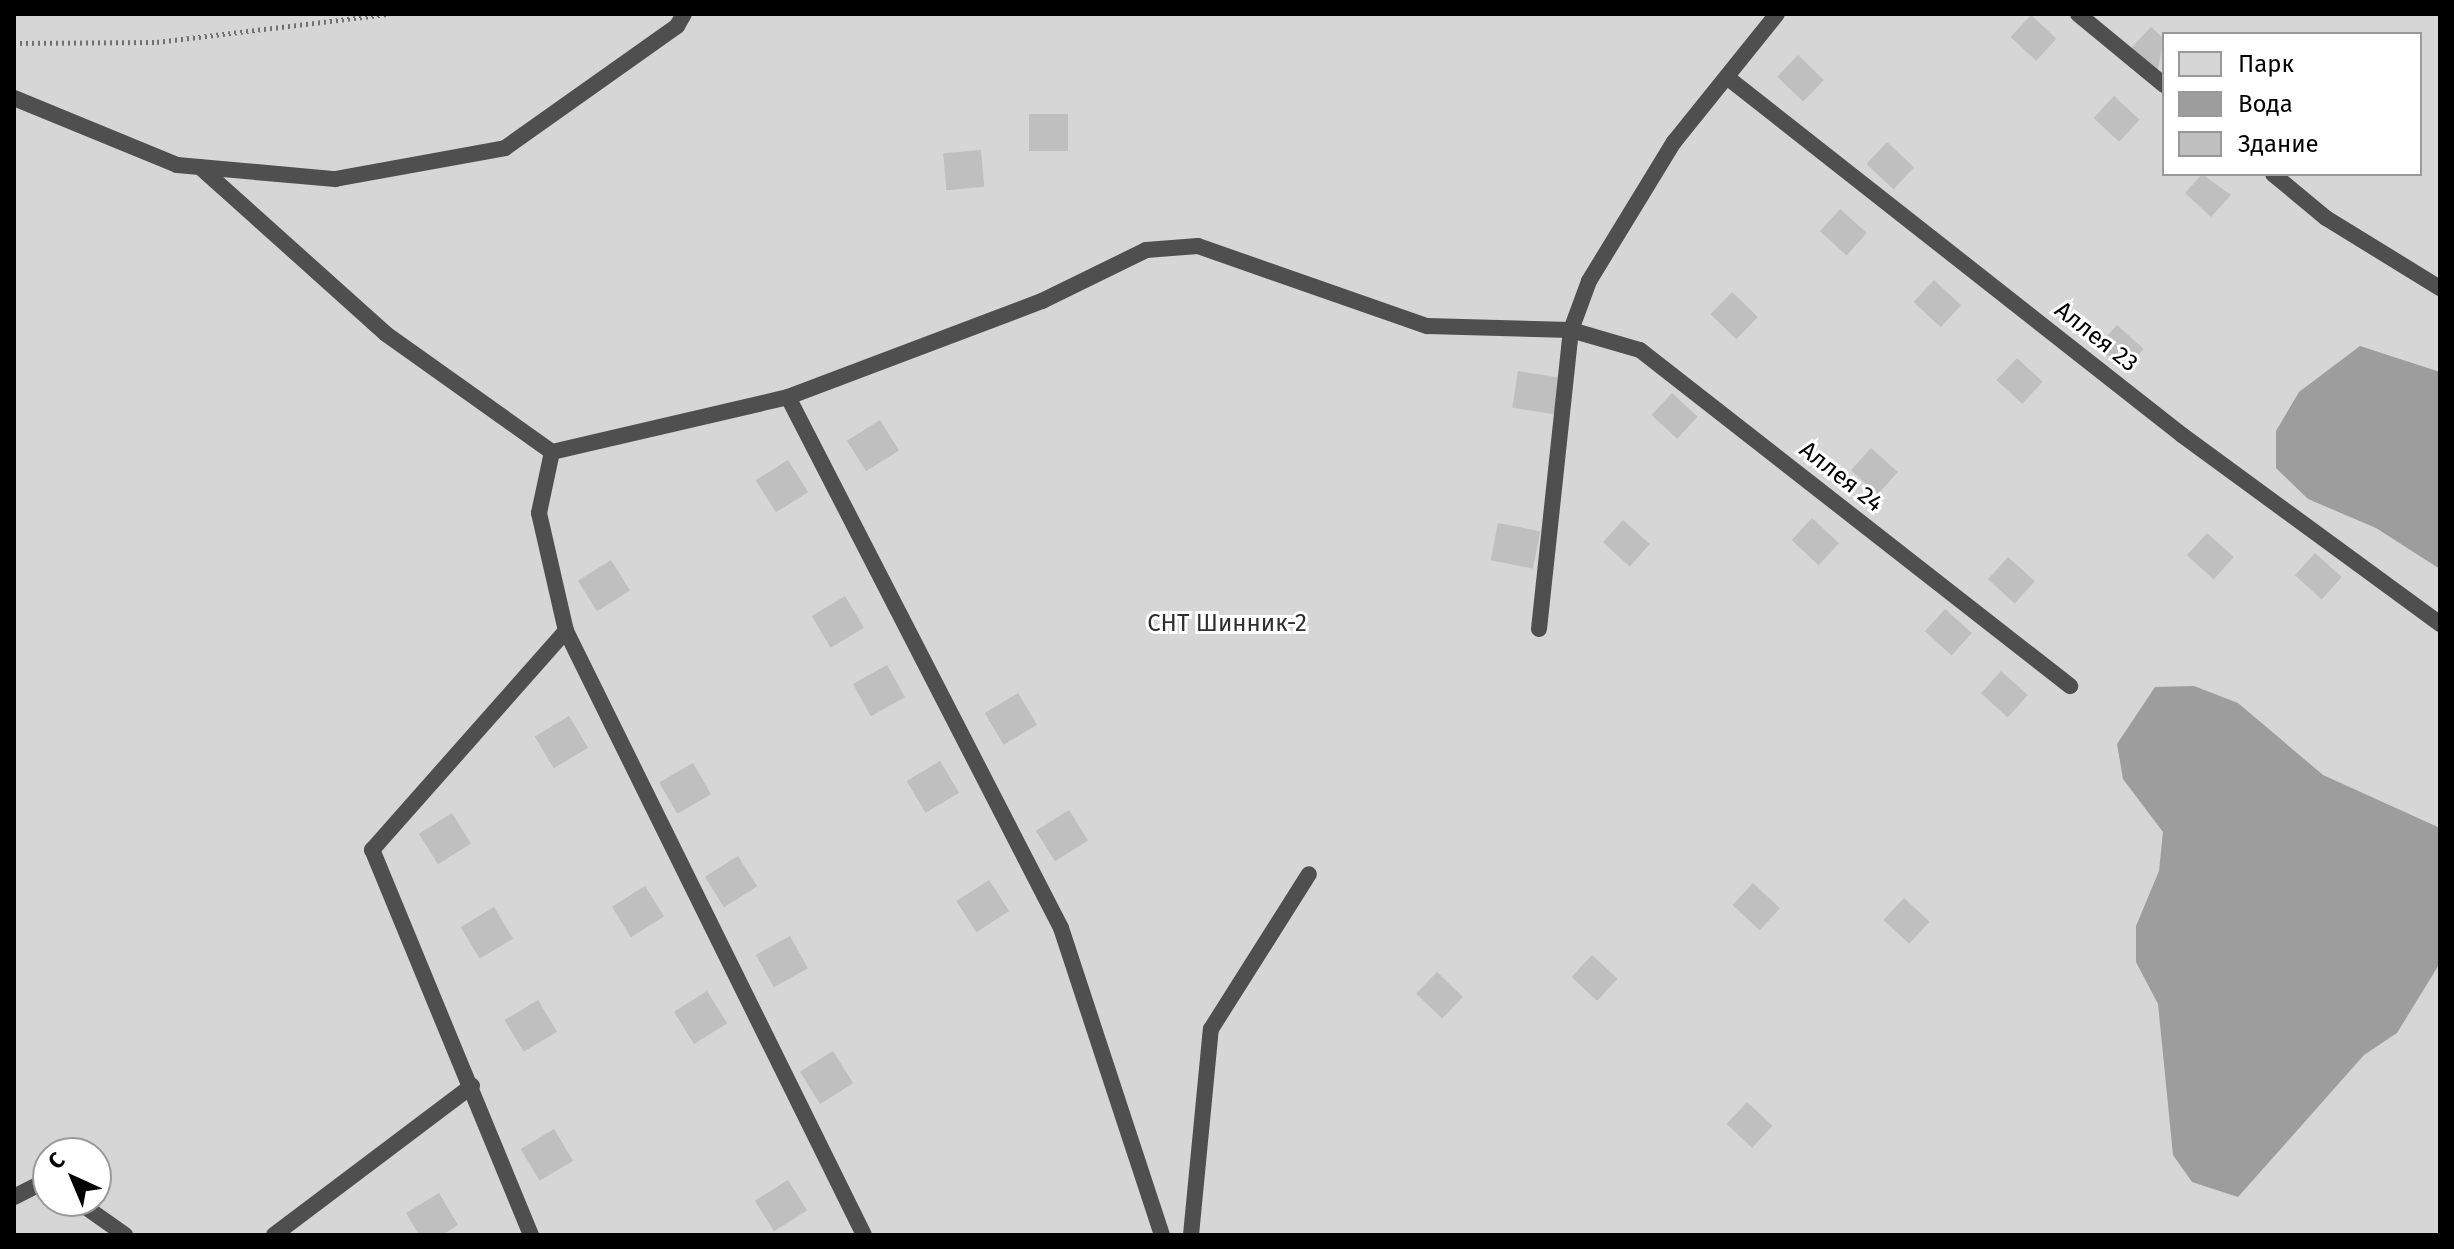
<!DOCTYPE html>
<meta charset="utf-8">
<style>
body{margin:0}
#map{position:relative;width:2454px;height:1249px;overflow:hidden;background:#fff;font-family:"Fira Sans",sans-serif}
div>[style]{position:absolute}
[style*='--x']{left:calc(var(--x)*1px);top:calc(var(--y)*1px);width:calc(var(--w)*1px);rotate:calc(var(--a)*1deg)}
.green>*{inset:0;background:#d6d6d6}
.water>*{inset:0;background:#9d9d9d}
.building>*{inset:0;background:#bfbfbf;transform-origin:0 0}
.path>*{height:5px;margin-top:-2.5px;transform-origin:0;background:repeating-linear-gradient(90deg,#717171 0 2px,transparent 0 6px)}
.service>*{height:16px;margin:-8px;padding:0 8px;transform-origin:8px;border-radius:8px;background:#4f4f4f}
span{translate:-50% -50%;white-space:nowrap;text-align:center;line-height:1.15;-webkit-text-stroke:6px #fff;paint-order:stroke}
.street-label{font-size:24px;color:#000}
.park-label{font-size:24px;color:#2d2d2d}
.frame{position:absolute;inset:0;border:16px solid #000;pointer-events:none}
.legend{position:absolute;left:2162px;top:32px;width:260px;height:144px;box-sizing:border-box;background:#fff;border:2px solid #999;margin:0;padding:10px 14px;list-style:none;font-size:24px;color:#000}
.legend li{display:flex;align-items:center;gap:16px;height:40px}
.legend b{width:40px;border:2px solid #999}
.north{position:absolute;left:32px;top:1137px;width:80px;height:80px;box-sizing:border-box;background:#fff;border:2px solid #999;border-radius:50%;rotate:316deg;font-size:22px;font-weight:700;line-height:32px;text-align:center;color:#000}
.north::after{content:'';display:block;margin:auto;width:28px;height:36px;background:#000;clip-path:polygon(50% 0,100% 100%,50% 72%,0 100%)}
</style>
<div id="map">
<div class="green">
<i style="clip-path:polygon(evenodd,14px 14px,2440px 14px,2440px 1235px,14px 1235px,14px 14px,2164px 34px,2420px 34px,2420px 174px,2164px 174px,2164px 34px,14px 14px,48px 1153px,96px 1153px,96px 1201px,48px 1201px,48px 1153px)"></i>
</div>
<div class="water">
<i style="clip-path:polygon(2360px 346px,2440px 372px,2440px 569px,2376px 528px,2308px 499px,2276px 468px,2276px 431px,2299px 392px)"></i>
<i style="clip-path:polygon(2194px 686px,2238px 703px,2323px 775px,2440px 828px,2440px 963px,2397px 1033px,2364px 1055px,2238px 1197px,2192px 1182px,2173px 1155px,2158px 1004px,2136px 962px,2136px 926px,2159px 871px,2163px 832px,2123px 779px,2117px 744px,2155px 687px)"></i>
</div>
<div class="building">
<i style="left:2031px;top:15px;width:35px;height:30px;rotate:43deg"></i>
<i style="clip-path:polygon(2151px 27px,2164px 39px,2157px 73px,2130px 49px)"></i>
<i style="left:1798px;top:55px;width:36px;height:30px;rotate:44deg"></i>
<i style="left:2114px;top:96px;width:35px;height:30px;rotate:43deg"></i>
<i style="left:1029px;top:114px;width:39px;height:37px"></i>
<i style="left:1887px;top:142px;width:37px;height:30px;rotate:43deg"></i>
<i style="left:981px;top:150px;width:37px;height:38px;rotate:85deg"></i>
<i style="clip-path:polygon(2202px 174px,2231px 195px,2211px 217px,2185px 193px)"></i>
<i style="left:1840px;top:209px;width:36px;height:30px;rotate:42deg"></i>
<i style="left:1934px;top:280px;width:37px;height:30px;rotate:43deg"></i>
<i style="left:1732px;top:292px;width:36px;height:31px;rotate:44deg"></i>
<i style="left:2117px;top:325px;width:36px;height:30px;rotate:42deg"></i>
<i style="left:2017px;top:358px;width:35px;height:30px;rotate:43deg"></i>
<i style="left:1518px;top:371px;width:44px;height:37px;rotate:9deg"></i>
<i style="left:1672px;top:393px;width:35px;height:30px;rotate:43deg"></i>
<i style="left:880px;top:420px;width:36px;height:39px;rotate:58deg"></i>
<i style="left:1871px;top:448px;width:36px;height:30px;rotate:42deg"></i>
<i style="left:788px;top:460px;width:38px;height:38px;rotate:58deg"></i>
<i style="left:1812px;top:518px;width:37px;height:30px;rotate:43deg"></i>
<i style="left:1623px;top:520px;width:36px;height:30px;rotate:42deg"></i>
<i style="left:1498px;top:523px;width:43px;height:38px;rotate:11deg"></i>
<i style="left:2207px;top:533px;width:36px;height:30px;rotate:42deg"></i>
<i style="left:2315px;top:553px;width:36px;height:30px;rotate:42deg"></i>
<i style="left:2008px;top:557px;width:36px;height:30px;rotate:42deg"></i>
<i style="left:611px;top:560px;width:36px;height:39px;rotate:58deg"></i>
<i style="left:845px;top:596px;width:37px;height:39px;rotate:59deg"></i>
<i style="left:1945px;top:609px;width:36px;height:30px;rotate:42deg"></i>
<i style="left:887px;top:665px;width:37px;height:39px;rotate:61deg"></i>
<i style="left:2001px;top:671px;width:36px;height:30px;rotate:42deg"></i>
<i style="left:1018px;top:693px;width:37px;height:39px;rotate:59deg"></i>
<i style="left:569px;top:716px;width:37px;height:40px;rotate:59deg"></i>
<i style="left:940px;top:761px;width:37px;height:39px;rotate:59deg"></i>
<i style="left:693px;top:763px;width:36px;height:39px;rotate:60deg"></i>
<i style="left:1069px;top:810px;width:36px;height:39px;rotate:58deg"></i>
<i style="left:452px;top:813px;width:36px;height:39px;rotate:58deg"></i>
<i style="left:738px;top:856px;width:36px;height:39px;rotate:58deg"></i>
<i style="left:989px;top:880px;width:37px;height:39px;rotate:57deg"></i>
<i style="left:1753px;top:883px;width:37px;height:30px;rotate:43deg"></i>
<i style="left:645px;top:886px;width:36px;height:39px;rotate:58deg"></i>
<i style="left:1904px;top:898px;width:35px;height:30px;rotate:43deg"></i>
<i style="left:494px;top:907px;width:37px;height:39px;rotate:59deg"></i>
<i style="left:790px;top:936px;width:37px;height:39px;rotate:61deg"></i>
<i style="left:1592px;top:955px;width:35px;height:30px;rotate:43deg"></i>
<i style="left:1437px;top:972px;width:36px;height:30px;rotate:44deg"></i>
<i style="left:707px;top:991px;width:38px;height:39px;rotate:58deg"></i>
<i style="left:538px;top:1000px;width:37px;height:39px;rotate:59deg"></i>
<i style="left:833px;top:1051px;width:38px;height:39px;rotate:58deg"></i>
<i style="left:1747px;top:1102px;width:35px;height:30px;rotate:43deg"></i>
<i style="left:554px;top:1129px;width:37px;height:39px;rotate:59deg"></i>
<i style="left:788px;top:1180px;width:36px;height:39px;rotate:58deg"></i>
<i style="clip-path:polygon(439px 1193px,458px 1225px,442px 1235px,419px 1235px,406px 1213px)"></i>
</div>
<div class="path">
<i style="--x:14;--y:43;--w:143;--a:-0.4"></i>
<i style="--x:157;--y:42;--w:234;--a:-6.9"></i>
</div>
<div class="service">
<i style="--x:2078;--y:14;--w:112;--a:39.5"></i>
<i style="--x:1728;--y:78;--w:578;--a:38.18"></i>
<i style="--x:2182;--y:435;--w:320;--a:36.2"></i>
<i style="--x:14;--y:98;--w:176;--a:22.3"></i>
<i style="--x:177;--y:165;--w:159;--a:5.1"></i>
<i style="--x:335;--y:179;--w:173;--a:-10.3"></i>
<i style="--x:505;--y:148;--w:211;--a:-35.3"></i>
<i style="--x:677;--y:26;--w:14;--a:-60"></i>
<i style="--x:200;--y:167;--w:250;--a:41.9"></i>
<i style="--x:386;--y:334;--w:204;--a:35.4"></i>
<i style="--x:2273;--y:174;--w:69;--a:39.7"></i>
<i style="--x:2326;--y:218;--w:134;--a:31.6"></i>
<i style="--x:788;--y:397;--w:597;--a:62.79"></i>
<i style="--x:1061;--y:928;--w:323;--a:71.8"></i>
<i style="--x:1539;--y:629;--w:301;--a:-83.9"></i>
<i style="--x:1571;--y:330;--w:52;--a:-69.8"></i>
<i style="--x:1589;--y:281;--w:163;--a:-58.6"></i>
<i style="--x:1674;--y:142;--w:164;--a:-51.2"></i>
<i style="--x:14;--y:1197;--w:38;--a:-27"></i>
<i style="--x:77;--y:1201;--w:59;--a:35.3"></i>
<i style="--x:274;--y:1235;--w:248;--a:-37"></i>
<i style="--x:531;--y:1235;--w:417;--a:-112.4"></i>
<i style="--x:372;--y:850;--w:293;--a:-48.5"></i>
<i style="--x:864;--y:1235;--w:674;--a:-116.26"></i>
<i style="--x:566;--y:631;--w:121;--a:-102.9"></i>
<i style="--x:539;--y:513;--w:62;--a:-78"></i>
<i style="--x:552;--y:452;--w:242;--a:-13.1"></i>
<i style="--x:788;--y:397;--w:272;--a:-20.7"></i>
<i style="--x:1042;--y:301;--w:116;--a:-26.1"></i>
<i style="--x:1146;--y:250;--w:52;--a:-4.4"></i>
<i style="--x:1198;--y:246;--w:243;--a:19.3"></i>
<i style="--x:1427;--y:326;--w:144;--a:1.6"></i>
<i style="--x:1571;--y:330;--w:72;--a:16.2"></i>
<i style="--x:1640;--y:350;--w:546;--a:38"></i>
<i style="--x:1191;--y:1235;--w:207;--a:-84.5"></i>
<i style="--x:1211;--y:1029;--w:183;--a:-57.7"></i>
</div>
<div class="street-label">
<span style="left:2096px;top:337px;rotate:38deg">Аллея 23</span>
<span style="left:1841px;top:477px;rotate:38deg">Аллея 24</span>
</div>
<div class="park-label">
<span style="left:1227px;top:624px">СНТ Шинник-2</span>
</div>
<div class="frame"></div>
<ul class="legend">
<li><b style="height:22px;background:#d6d6d6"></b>Парк</li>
<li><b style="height:22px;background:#9d9d9d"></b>Вода</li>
<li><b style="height:22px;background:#bfbfbf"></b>Здание</li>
</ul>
<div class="north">С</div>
</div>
